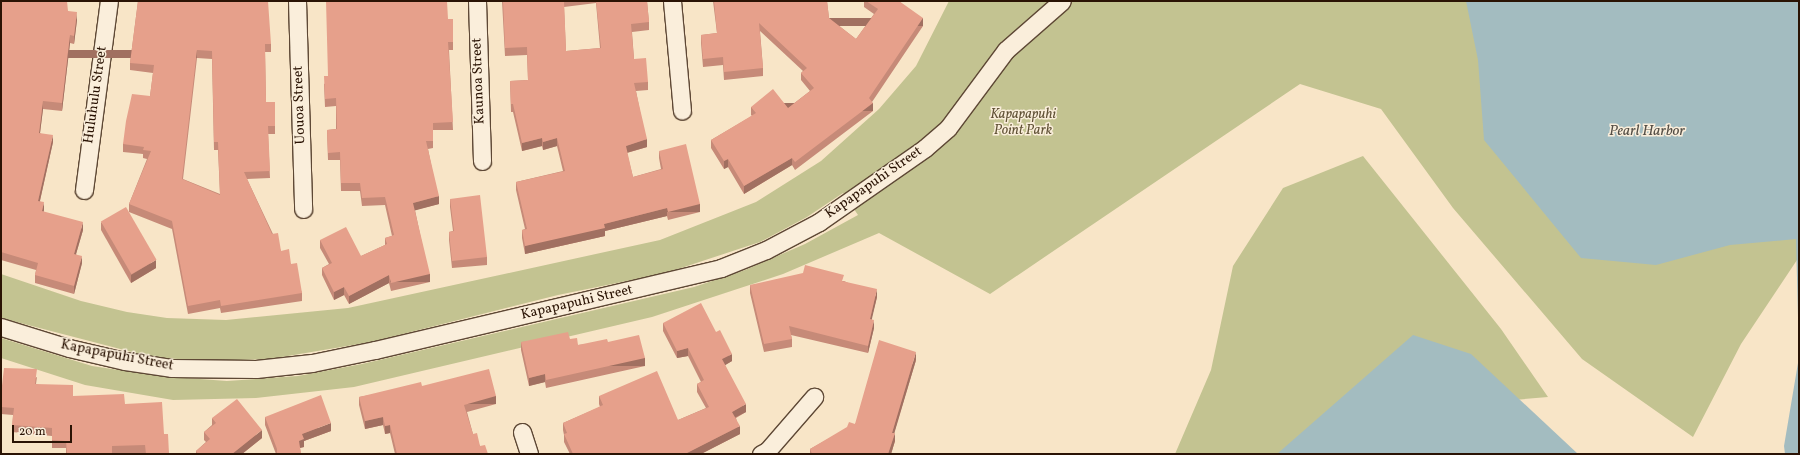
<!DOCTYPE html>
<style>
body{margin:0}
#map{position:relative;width:1800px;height:455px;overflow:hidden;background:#f8e5c7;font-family:Vollkorn,serif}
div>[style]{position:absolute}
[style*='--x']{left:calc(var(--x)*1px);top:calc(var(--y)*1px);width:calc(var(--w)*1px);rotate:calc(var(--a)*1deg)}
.green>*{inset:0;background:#c3c391}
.water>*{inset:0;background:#a3bcc0}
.roads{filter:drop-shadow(1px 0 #5e4835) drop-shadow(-1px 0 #5e4835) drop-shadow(0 1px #5e4835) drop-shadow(0 -1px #5e4835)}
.street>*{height:17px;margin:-8.5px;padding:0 8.5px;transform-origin:8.5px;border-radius:8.5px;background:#faeedb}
.wall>*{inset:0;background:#c68a78}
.shaded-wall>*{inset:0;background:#a17061;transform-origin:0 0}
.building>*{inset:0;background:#e6a08b;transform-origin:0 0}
span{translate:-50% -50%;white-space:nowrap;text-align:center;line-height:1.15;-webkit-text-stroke:3px #faeedb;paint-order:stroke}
.street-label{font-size:14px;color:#2a1304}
.park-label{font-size:14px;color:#605135;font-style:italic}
.water-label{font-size:15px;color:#544e46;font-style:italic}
.frame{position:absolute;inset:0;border:2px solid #2a1304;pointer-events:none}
.scale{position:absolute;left:12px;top:425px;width:60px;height:18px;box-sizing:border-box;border:2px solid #2a1304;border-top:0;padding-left:5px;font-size:12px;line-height:14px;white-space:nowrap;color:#2a1304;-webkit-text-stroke:3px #faeedb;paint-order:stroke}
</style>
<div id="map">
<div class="green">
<i style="clip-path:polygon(949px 1px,1517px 1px,1799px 167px,1799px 257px,1741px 344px,1693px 437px,1582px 359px,1453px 208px,1381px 109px,1300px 84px,990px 294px,879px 233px,783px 274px,652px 317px,354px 387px,256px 398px,173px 400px,85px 385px,1px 358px,1px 338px,92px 366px,159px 376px,227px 381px,298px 376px,362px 364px,694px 287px,745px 270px,805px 244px,858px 215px,843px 193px,807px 217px,760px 242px,666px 273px,558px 295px,371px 342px,270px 359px,204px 361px,151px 357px,1px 318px,1px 274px,81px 301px,127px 312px,167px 318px,226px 320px,348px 308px,660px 240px,756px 202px,821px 161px,879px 109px,916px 66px)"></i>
<i style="clip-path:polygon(1363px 156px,1501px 329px,1548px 397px,1502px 401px,1359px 454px,1175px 454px,1211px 370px,1233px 266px,1283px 188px)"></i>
</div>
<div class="water">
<i style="clip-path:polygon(1466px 1px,1799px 1px,1799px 454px,1785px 454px,1784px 446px,1799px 357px,1796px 239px,1730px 245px,1656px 265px,1581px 258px,1484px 140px,1478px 60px)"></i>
<i style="clip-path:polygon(1413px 335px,1471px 354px,1578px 454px,1277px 454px)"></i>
</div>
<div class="roads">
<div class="street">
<i style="--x:297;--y:1;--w:208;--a:88.3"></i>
<i style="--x:477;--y:1;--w:160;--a:88.2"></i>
<i style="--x:672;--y:1;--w:110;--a:84.8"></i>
<i style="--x:84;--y:190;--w:191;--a:-82.5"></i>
<i style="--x:1;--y:327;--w:71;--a:17.2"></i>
<i style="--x:69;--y:348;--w:57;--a:13.1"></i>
<i style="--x:125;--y:361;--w:48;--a:8.5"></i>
<i style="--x:172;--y:368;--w:84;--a:0.7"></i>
<i style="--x:256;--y:369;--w:56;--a:-6.1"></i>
<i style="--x:312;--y:363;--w:64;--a:-11.7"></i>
<i style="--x:375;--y:350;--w:356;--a:-13.3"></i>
<i style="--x:721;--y:268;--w:48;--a:-21.8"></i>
<i style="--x:766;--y:250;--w:60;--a:-27.8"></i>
<i style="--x:819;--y:222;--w:129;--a:-34.9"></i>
<i style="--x:925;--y:148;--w:30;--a:-41"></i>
<i style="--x:948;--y:128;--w:97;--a:-53.4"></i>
<i style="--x:1006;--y:50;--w:74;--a:-41.2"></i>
<i style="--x:522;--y:432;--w:23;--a:72"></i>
<i style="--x:761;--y:454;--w:7;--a:-27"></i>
<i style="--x:767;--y:451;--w:72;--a:-49"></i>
</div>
</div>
<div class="wall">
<i style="clip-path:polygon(1px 1px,68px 11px,77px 20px,74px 44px,70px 43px,62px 111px,43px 109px,40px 133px,53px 142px,40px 201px,44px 210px,43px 212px,83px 230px,76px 254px,82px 263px,74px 294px,35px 283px,35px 275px,36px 270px,1px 260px)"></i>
<i style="clip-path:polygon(evenodd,138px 1px,271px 44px,271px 52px,265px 52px,266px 102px,275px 102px,275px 134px,268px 134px,270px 178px,247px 179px,281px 251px,291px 264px,302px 293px,302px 301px,221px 313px,220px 308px,188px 314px,172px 229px,129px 212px,129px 204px,147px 159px,143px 158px,143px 154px,123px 152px,123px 144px,150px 96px,153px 73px,130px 70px,130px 63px,138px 1px,197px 58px,212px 59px,214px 150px,218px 150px,220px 194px,183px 179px,197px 58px)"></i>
<i style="clip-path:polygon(evenodd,502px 1px,647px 1px,649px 22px,649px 30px,632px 32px,634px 59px,648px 82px,648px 90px,636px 91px,647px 147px,627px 153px,633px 177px,661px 169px,659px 158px,659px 151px,700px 212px,668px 220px,667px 216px,605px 231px,605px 236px,525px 254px,522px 238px,522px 230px,525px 229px,516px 190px,516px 182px,563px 171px,557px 146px,543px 150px,542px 146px,522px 151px,513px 112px,511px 112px,510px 81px,528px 80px,527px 55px,505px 56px,502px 1px,596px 3px,600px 48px,566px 51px,564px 7px,596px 3px)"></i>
<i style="clip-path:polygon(713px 1px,827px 1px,829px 18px,856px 39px,874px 14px,864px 7px,864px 1px,899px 1px,923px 26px,872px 102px,873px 111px,795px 170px,792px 165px,744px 194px,728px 167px,724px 169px,711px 148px,711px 140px,752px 116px,751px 115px,751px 107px,788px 108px,810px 91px,801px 80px,801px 73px,803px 71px,760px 31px,763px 68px,763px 76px,724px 80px,723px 65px,703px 67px,701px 43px,701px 35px,717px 33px)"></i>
<i style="clip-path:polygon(448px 19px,453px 19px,453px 50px,449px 50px,453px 130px,433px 130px,433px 148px,428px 149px,439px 204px,415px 210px,430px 282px,391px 291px,389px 283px,349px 304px,344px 295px,334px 300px,322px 275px,322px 268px,329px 264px,320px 248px,320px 240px,361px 256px,385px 245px,385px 238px,392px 236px,385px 205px,362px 206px,360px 191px,341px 191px,340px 160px,328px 160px,327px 130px,336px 129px,336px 106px,325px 107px,324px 84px)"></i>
<i style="clip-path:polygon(450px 199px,487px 257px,487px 265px,452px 268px,449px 240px,449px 232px,453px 231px,450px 207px)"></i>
<i style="clip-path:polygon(101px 222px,156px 268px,131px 283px,101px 230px)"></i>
<i style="clip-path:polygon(844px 281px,877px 297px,871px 320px,874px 328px,868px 353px,791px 335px,792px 339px,792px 347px,764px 352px,750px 293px,750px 285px)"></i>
<i style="clip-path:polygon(663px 323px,716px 332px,732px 361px,725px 365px,746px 412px,736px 418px,740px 434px,701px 454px,570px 454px,564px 442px,564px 435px,563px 430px,563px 423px,600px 407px,599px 404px,599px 396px,678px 420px,706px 408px,697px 392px,697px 384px,701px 382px,688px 356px,677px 358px,663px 331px)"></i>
<i style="clip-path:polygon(570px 339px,578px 345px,608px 342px,645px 366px,546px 388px,545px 382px,529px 386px,521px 350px,521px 342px)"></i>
<i style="clip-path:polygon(916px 360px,894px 433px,895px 441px,891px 454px,810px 454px,810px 449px,855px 424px)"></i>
<i style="clip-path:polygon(37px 377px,36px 384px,73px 396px,125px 404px,164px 434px,169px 454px,145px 454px,145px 453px,118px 454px,66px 454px,66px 448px,52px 448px,52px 436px,12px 432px,13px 415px,1px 414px,1px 394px)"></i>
<i style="clip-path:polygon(422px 386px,496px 404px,467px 412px,473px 434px,480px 446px,488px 454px,395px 454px,390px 433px,385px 434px,383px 425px,365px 429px,359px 405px,359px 397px)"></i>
<i style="clip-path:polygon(265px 417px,331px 431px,304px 441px,304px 447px,300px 448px,301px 454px,276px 454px,265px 425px)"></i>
<i style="clip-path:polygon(212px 418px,262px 438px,242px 454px,196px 454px,196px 451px,206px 442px,204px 440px,204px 432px,212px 425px)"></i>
</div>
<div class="shaded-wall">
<i style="clip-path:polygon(77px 12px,77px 20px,74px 44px,74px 36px)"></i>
<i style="left:923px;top:18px;width:8px;height:97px;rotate:90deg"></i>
<i style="clip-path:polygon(70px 35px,70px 43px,62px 111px,62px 103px)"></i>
<i style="left:197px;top:50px;width:8px;height:130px;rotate:90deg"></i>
<i style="clip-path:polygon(43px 101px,43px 109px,39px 141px,39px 133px)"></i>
<i style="left:873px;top:103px;width:8px;height:98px;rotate:90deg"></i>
<i style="clip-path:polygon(53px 135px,53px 142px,38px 209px,38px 201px)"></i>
<i style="clip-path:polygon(542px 138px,542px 146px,522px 151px,522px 143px)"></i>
<i style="clip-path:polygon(557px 138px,557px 146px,543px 150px,543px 142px)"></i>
<i style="clip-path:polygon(647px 139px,647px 147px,626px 153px,626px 146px)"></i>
<i style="clip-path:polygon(792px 158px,792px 165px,744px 194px,744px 186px)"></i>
<i style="clip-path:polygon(728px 159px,728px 167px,724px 169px,724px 161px)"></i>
<i style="clip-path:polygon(439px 196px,439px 204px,413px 211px,413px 203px)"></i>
<i style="clip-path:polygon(44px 202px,44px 210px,42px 219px,42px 211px)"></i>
<i style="left:700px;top:204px;width:8px;height:33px;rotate:90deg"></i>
<i style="clip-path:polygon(667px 208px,667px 216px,605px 231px,605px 236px,525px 254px,525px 246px,604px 224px)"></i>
<i style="clip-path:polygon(83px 222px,83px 230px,74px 261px,74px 254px)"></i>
<i style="clip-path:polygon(82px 256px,82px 263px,74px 294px,74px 286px)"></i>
<i style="clip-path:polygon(156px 260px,156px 268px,131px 283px,131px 275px)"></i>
<i style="left:430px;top:274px;width:8px;height:40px;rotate:90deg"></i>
<i style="clip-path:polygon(389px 275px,389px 283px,349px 304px,349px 296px)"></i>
<i style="clip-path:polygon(344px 287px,344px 295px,334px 300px,334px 292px)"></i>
<i style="clip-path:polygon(877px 289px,877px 297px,870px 327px,870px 319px)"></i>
<i style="clip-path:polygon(874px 320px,874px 328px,868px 353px,868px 346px)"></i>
<i style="clip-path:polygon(688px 348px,688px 356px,677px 358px,677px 351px)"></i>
<i style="clip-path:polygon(916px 352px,916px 360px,892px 441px,892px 433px)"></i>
<i style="clip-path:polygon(732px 354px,732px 361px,722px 367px,722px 359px)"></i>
<i style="left:645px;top:358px;width:8px;height:101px;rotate:90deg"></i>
<i style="clip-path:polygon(545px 374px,545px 382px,529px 386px,529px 378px)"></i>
<i style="left:496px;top:396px;width:8px;height:33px;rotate:90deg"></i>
<i style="clip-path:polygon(746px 404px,746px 412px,732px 419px,732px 412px)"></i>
<i style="clip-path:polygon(383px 417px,383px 425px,365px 429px,365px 421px)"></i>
<i style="clip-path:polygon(331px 423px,331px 431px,304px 441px,304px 447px,299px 448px,299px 441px,302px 434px)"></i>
<i style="clip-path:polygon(390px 425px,390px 433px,385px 434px,385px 426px)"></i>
<i style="clip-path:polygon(740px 426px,740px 434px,701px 454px,685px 454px)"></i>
<i style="clip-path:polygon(262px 430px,262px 438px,242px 454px,232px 454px)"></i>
<i style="clip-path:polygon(895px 433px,895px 441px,891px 454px,888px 454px)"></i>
</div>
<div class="building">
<i style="clip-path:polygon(1px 1px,67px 1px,68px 11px,77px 12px,74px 36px,70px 35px,62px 103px,43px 101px,39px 133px,53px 135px,38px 201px,44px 202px,42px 211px,83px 222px,74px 254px,82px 256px,74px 286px,35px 275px,38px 263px,1px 252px)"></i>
<i style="clip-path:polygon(evenodd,138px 1px,268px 1px,271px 44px,265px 44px,266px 102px,275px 102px,275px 126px,268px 126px,270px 171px,244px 172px,272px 234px,278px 233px,281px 251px,289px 249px,291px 264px,297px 263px,302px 293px,221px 306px,220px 300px,188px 306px,172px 221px,129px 204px,151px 151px,143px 150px,144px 147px,123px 144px,126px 121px,132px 94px,150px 96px,154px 65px,130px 63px,138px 1px,197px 50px,212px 51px,214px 142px,218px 142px,220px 195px,182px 179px,197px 50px)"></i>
<i style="clip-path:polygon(326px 1px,447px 1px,448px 19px,453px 19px,453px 42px,448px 42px,453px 122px,433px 123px,433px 141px,426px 141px,439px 196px,413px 203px,430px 274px,391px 283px,389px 275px,349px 296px,344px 287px,334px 292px,322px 268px,332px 263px,320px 240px,346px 227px,361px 256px,387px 244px,385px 238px,394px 235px,385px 197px,362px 198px,360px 183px,341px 183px,340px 152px,328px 153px,327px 130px,337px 129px,336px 98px,325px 99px,324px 76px,328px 76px)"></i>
<i style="clip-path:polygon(503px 1px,564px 1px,566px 51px,601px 48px,596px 1px,647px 1px,649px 22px,631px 24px,634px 59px,646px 58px,648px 82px,634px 83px,647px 139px,626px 146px,633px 177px,663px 169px,659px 151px,686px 144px,700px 204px,668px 212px,667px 208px,604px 224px,605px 228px,525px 246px,522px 230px,527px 229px,516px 182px,565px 171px,557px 138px,543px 142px,542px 138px,522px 143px,513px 104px,511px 104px,510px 81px,528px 80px,527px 47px,505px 48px)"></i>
<i style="clip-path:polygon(714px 1px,827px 1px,829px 18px,856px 39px,878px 9px,866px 1px,899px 1px,923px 18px,869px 98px,873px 103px,795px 162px,792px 158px,744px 186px,728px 159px,724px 161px,711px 140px,756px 113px,751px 107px,773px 89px,788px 108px,814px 88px,801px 73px,807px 68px,759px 23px,763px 68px,724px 72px,723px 57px,703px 59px,701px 35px,717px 33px)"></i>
<i style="clip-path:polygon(480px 195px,487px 257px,452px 261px,449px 232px,454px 231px,450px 199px)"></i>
<i style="left:126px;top:207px;width:61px;height:29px;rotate:60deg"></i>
<i style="clip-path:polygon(805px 265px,844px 275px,842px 281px,877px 289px,870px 319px,874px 320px,868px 346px,789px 326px,792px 339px,764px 344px,750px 285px,803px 273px)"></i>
<i style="clip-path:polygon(701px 303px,716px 332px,720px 330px,732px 354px,722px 359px,746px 404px,732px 412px,740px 426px,685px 454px,573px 454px,564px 434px,567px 433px,563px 423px,603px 405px,599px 396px,657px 371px,678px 420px,709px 407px,697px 384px,704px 380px,688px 348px,677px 351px,663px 323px)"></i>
<i style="clip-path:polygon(568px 332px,570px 339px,577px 338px,578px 345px,607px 339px,608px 342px,639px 335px,645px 358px,546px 380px,545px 374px,529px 378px,521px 342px)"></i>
<i style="clip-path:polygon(879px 340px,916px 352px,892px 433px,895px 433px,888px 454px,812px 454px,810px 449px,847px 427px,849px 422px,855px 424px)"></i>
<i style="clip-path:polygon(4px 368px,37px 369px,35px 384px,73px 385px,73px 396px,124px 394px,125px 404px,162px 402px,164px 434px,168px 434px,169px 454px,146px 454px,145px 445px,112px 446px,112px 454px,67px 454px,66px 441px,52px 440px,52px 428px,12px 425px,14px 408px,1px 407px,1px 394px)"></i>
<i style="clip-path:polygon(489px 369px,496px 396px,464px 405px,473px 434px,477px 433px,480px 446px,485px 445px,488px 454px,397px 454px,390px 425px,385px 426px,383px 417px,365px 421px,359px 397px,421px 382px,422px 386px)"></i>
<i style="clip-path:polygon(321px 395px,331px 423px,302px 434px,304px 439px,299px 441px,301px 454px,277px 454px,277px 449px,265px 417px)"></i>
<i style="clip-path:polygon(237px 399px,262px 430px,232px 454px,198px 454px,196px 451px,210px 439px,204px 432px,216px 423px,212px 418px)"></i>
</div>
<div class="street-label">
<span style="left:479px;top:81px;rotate:-92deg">Kaunoa Street</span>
<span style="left:96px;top:95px;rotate:-82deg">Huluhulu Street</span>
<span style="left:300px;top:105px;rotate:-92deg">Uouoa Street</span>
<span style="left:874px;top:183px;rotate:-35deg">Kapapapuhi Street</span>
<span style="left:577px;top:303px;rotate:-13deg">Kapapapuhi Street</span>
<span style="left:117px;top:356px;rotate:11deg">Kapapapuhi Street</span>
</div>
<div class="park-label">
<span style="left:1023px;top:123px">Kapapapuhi<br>Point Park</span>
</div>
<div class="water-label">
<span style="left:1647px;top:132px">Pearl Harbor</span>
</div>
<div class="frame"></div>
<div class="scale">20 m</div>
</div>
